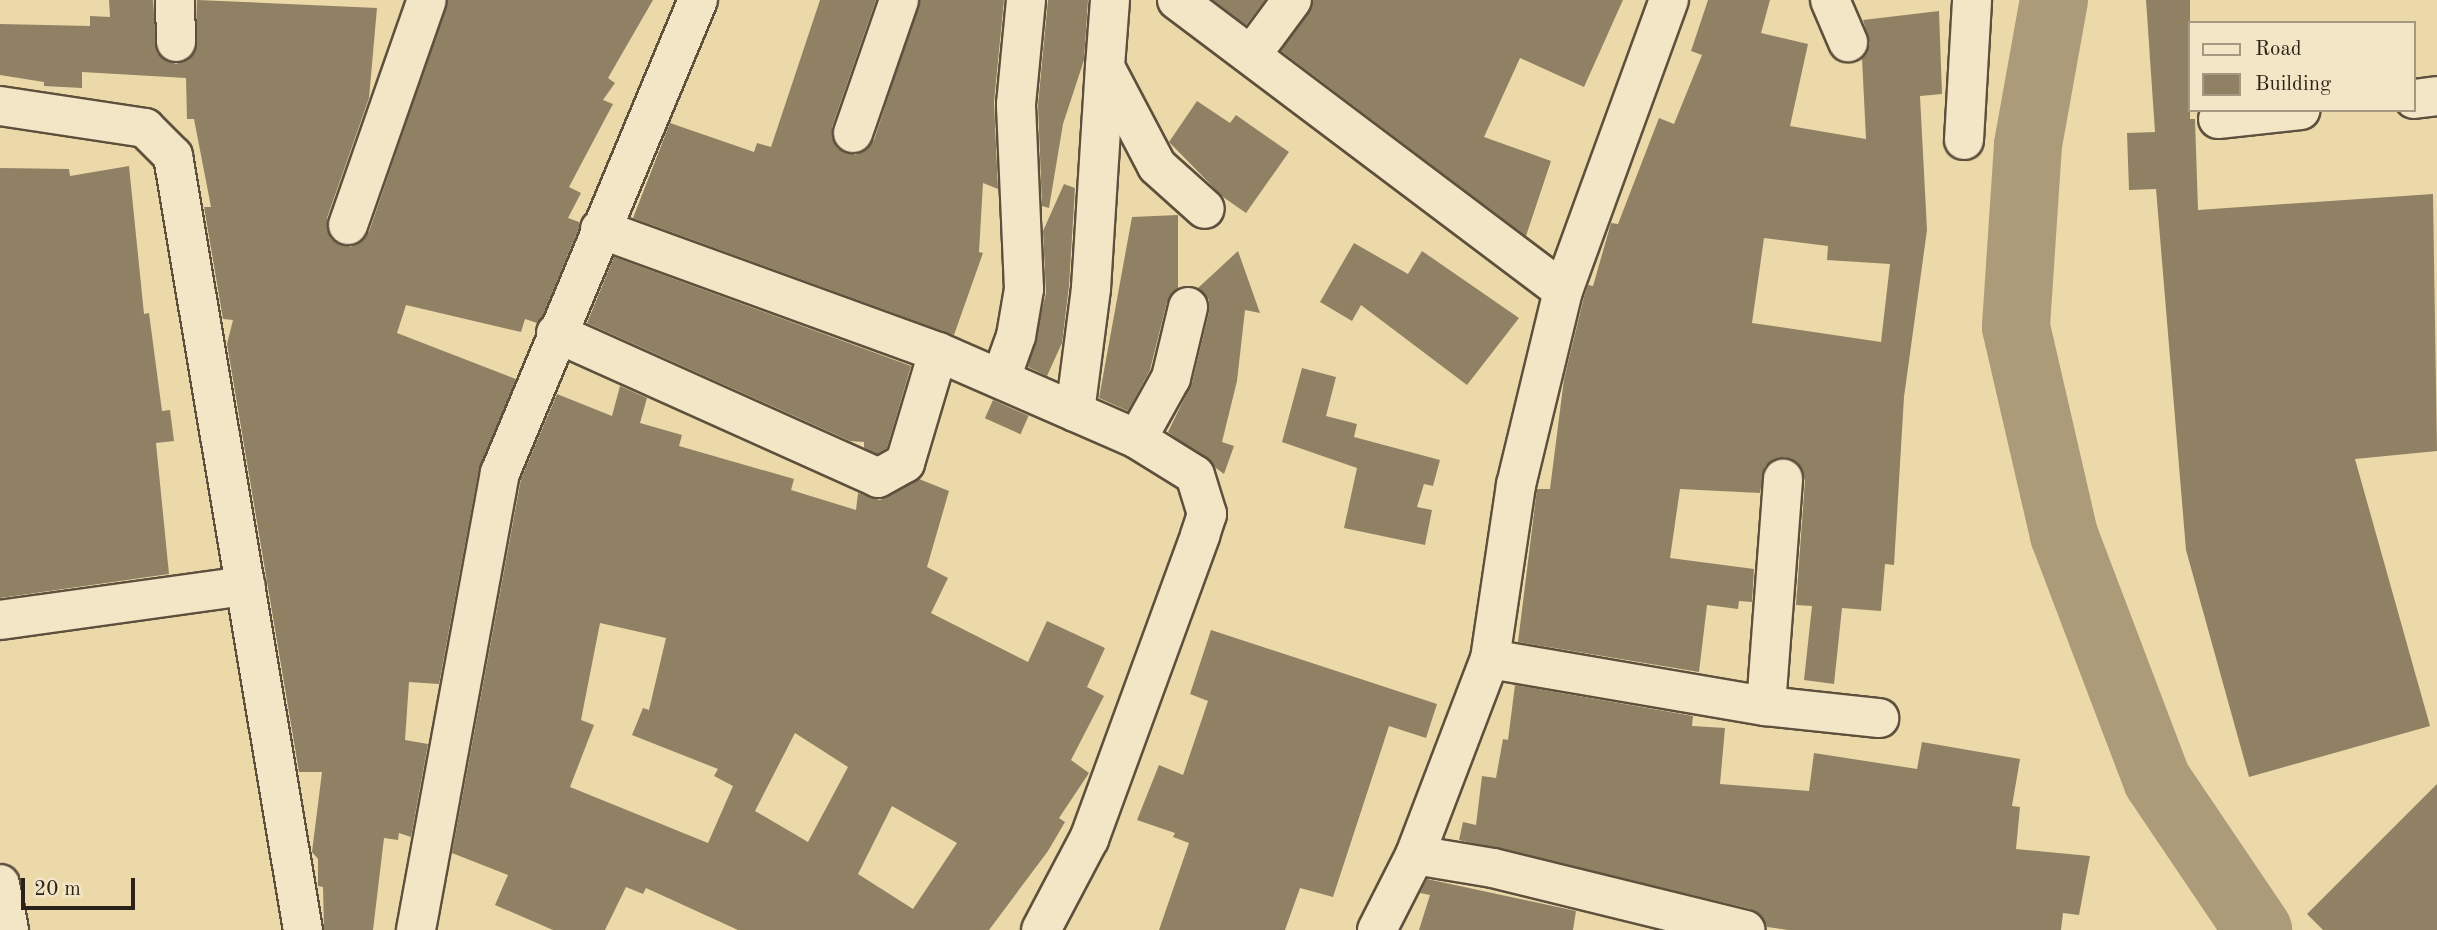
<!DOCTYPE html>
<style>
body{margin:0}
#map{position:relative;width:2437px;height:930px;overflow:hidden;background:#ecd9a9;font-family:"Old Standard TT",serif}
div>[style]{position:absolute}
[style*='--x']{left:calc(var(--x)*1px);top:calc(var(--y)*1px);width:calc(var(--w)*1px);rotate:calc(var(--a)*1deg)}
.river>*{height:68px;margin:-34px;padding:0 34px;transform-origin:34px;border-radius:34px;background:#ab9b78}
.building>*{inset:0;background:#908164;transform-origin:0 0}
.roads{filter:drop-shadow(2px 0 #5d503d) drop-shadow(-2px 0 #5d503d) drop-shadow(0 2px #5d503d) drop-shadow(0 -2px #5d503d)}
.minor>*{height:38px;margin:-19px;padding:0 19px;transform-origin:19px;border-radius:19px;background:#f3e6c7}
span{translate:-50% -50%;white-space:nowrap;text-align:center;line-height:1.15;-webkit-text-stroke:6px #f3e6c7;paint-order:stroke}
.legend{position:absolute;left:2188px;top:21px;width:228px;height:91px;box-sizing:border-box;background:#f3e6c7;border:2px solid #a49881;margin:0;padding:9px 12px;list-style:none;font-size:21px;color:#2d2219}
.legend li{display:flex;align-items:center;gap:14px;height:35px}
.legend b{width:35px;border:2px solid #a49881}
.scale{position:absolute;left:21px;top:878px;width:114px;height:32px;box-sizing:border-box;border:4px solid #2d2219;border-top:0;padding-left:9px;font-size:21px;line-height:24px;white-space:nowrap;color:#2d2219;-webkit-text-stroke:5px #f3e6c7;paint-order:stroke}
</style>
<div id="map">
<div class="river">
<i style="--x:2054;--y:0;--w:147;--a:100.2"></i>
<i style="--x:2028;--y:145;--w:182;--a:93.8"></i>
<i style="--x:2016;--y:327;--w:213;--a:77"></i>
<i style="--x:2064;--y:535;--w:262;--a:69.2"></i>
<i style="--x:2157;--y:780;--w:181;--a:56"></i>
</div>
<div class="building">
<i style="clip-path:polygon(109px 0,153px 0,157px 53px,176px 64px,195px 52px,197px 0,377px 8px,369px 98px,327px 218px,331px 239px,351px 247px,369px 232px,448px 0,653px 0,608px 78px,615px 83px,603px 100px,613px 104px,569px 187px,581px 193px,568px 218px,579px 222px,579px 228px,542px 317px,537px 323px,525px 319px,521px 332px,406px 305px,397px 333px,516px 379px,479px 469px,439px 684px,409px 682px,405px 740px,428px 744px,411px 837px,399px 833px,398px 840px,384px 838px,373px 930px,324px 930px,323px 887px,318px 886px,318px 859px,312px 852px,322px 772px,299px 772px,227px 344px,233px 320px,223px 319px,204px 207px,211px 207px,194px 119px,187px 119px,186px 78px,82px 72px,82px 88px,44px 86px,44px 82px,0 75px,0 24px,90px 26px,90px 16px,110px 17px)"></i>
<i style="clip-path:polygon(820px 0,876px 0,832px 127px,837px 148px,856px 155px,874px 140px,920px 0,1004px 0,994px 102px,998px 189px,983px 183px,979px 252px,983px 253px,954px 335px,633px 218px,670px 123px,754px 152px,757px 143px,771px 147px)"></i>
<i style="clip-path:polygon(1048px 0,1088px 0,1084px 60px,1063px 124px,1049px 208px,1042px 206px,1038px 105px)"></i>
<i style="clip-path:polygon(1213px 0,1265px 0,1246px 25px)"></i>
<i style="clip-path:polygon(1313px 0,1623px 0,1584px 87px,1520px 58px,1484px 137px,1551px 161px,1526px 236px,1281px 51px)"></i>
<i style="clip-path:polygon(evenodd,1708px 0,1770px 0,1761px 33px,1808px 44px,1790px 126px,1866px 139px,1862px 58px,1870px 44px,1863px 20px,1939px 11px,1942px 94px,1920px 96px,1927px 230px,1904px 397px,1894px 565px,1885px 564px,1881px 611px,1842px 608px,1834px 684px,1804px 680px,1812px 606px,1796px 605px,1805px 480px,1802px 469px,1785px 457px,1765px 466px,1760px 493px,1680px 489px,1670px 558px,1754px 569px,1752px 602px,1739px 601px,1738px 609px,1707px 605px,1699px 672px,1518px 642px,1537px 489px,1550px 489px,1564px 379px,1584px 297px,1588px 285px,1593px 286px,1611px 223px,1618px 224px,1659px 118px,1674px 124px,1702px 55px,1691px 51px,1708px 0,1764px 238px,1828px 246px,1827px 260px,1890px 264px,1881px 342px,1752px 323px,1764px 238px)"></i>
<i style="clip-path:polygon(2146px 0,2190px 0,2190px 119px,2195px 119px,2198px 210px,2433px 194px,2437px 451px,2355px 459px,2430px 726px,2249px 777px,2186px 550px,2156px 189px,2129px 190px,2127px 133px,2155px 132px)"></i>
<i style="clip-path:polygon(1197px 101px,1230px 123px,1236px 115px,1289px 152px,1246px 213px,1223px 197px,1169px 142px)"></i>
<i style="clip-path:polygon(129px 166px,144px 314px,149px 313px,162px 411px,170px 410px,174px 441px,156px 443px,169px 574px,0 598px,0 168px,69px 169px,70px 176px)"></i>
<i style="clip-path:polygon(1064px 184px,1075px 188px,1069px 286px,1062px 343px,1047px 376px,1028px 367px,1046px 293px,1043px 231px)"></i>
<i style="clip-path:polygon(1178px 215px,1178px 288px,1167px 302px,1150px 370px,1128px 411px,1099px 398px,1132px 217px)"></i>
<i style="clip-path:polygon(1354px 243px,1408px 274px,1422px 251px,1519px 318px,1467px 385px,1361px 305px,1352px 321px,1320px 302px)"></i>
<i style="clip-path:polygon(1238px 251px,1260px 313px,1245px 310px,1237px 381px,1222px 442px,1234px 446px,1224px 474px,1168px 432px,1192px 383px,1209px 312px,1209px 300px,1198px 288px)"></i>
<i style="clip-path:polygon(614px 257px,911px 366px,887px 448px,877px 454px,864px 448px,864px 442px,850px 441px,587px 323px)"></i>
<i style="clip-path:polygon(1302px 368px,1336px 377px,1326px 416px,1357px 424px,1354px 437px,1440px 460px,1433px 486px,1424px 484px,1417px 507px,1432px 510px,1425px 545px,1344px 528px,1357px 468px,1282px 442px)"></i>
<i style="clip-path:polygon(evenodd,620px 386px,647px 398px,640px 423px,682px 435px,679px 446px,794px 479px,791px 490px,856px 510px,858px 493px,880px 500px,919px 479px,949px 491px,927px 567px,948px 578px,931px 613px,1028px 662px,1047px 621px,1105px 648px,1087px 687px,1104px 696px,1071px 760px,1089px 773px,1059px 818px,1065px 822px,1048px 851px,989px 930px,738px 930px,646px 888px,643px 894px,626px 887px,605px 930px,553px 930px,495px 905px,508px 875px,452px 853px,521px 479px,557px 394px,612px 416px,620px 386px,600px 623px,666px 638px,649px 710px,643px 708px,632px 735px,718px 769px,714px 776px,733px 786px,708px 843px,570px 787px,594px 725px,581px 720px,600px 623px,620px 386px,795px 733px,848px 767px,808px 842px,755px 811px,795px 733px,620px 386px,892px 806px,957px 843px,913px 909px,858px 874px,892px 806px)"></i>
<i style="left:993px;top:400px;width:39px;height:20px;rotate:24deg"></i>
<i style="clip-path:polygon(1211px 630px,1437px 704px,1426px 738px,1389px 726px,1333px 897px,1300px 888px,1285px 930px,1159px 930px,1189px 843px,1173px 837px,1175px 833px,1137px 820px,1159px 765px,1183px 775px,1208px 701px,1190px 694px)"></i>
<i style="clip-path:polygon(1515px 685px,1693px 716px,1692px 726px,1725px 728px,1720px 784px,1809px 791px,1814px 753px,1917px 769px,1922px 742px,2020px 759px,2012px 806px,2020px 807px,2016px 849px,2090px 856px,2079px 915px,2063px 913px,2061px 930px,1788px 930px,1767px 927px,1751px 909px,1459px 840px,1463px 822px,1476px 825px,1482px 776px,1496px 778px,1503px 739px,1508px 740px)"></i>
<i style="clip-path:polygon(2437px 784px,2437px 930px,2323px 930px,2307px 914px)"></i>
<i style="clip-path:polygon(1427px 879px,1576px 911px,1573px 930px,1419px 930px,1430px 895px,1420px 893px)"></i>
</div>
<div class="roads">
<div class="minor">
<i style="--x:175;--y:0;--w:42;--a:88.6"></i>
<i style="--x:1110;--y:0;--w:67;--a:94.3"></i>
<i style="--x:1105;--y:67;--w:112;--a:62.3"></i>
<i style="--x:1157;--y:166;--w:64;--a:41.9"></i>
<i style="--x:1177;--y:0;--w:483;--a:37"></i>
<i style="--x:1830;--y:0;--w:46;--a:66.8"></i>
<i style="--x:1252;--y:54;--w:67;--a:-53.5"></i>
<i style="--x:2414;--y:99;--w:23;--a:-7"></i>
<i style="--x:0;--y:106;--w:147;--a:8.6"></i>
<i style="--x:145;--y:128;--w:40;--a:45"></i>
<i style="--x:173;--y:156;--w:785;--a:80.47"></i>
<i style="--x:2218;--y:119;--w:83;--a:-6.2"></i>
<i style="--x:853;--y:133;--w:141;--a:-70.9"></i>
<i style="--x:1964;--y:140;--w:140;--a:-86.7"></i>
<i style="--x:348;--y:225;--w:238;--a:-70.7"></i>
<i style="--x:600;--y:229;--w:360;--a:20"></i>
<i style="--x:938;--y:352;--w:217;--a:23.6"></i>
<i style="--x:1137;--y:439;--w:68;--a:31.8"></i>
<i style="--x:1195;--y:475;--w:41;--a:72.9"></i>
<i style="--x:1207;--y:514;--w:23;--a:108"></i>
<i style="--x:1200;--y:536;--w:323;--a:110.1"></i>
<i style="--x:1089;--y:839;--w:103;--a:117.8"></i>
<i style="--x:556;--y:333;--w:353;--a:24.2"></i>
<i style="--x:878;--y:478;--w:31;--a:-29"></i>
<i style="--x:905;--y:463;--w:116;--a:-73.4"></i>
<i style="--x:1001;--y:378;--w:45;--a:-70.3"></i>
<i style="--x:1016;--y:336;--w:48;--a:-80.3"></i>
<i style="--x:1024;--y:289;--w:185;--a:-92.5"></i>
<i style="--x:1016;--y:104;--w:104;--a:-84.5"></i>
<i style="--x:1075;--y:412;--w:125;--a:-82.6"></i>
<i style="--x:1091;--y:288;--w:221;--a:-86.4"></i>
<i style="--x:1137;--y:439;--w:70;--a:-60.9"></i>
<i style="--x:1171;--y:378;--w:73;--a:-76.5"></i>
<i style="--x:0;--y:620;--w:248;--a:-7.9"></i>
<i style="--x:1490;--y:659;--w:280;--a:9.7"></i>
<i style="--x:1766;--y:706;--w:114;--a:6.1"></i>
<i style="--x:1766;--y:706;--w:228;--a:-85.7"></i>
<i style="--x:1415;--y:855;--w:79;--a:9.5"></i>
<i style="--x:1493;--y:868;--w:260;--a:13.8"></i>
<i style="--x:0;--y:884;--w:47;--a:78.9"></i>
<i style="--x:416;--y:930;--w:465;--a:-79.6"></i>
<i style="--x:500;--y:473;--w:513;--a:-67.29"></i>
<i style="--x:1377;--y:930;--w:84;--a:-63.1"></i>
<i style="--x:1415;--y:855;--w:210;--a:-69.1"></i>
<i style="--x:1490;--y:659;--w:176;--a:-81.5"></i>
<i style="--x:1516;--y:485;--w:200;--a:-76.4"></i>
<i style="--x:1563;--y:291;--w:310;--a:-70"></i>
</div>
</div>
<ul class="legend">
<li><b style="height:9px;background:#f3e6c7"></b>Road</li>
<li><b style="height:19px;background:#908164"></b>Building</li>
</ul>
<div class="scale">20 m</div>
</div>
